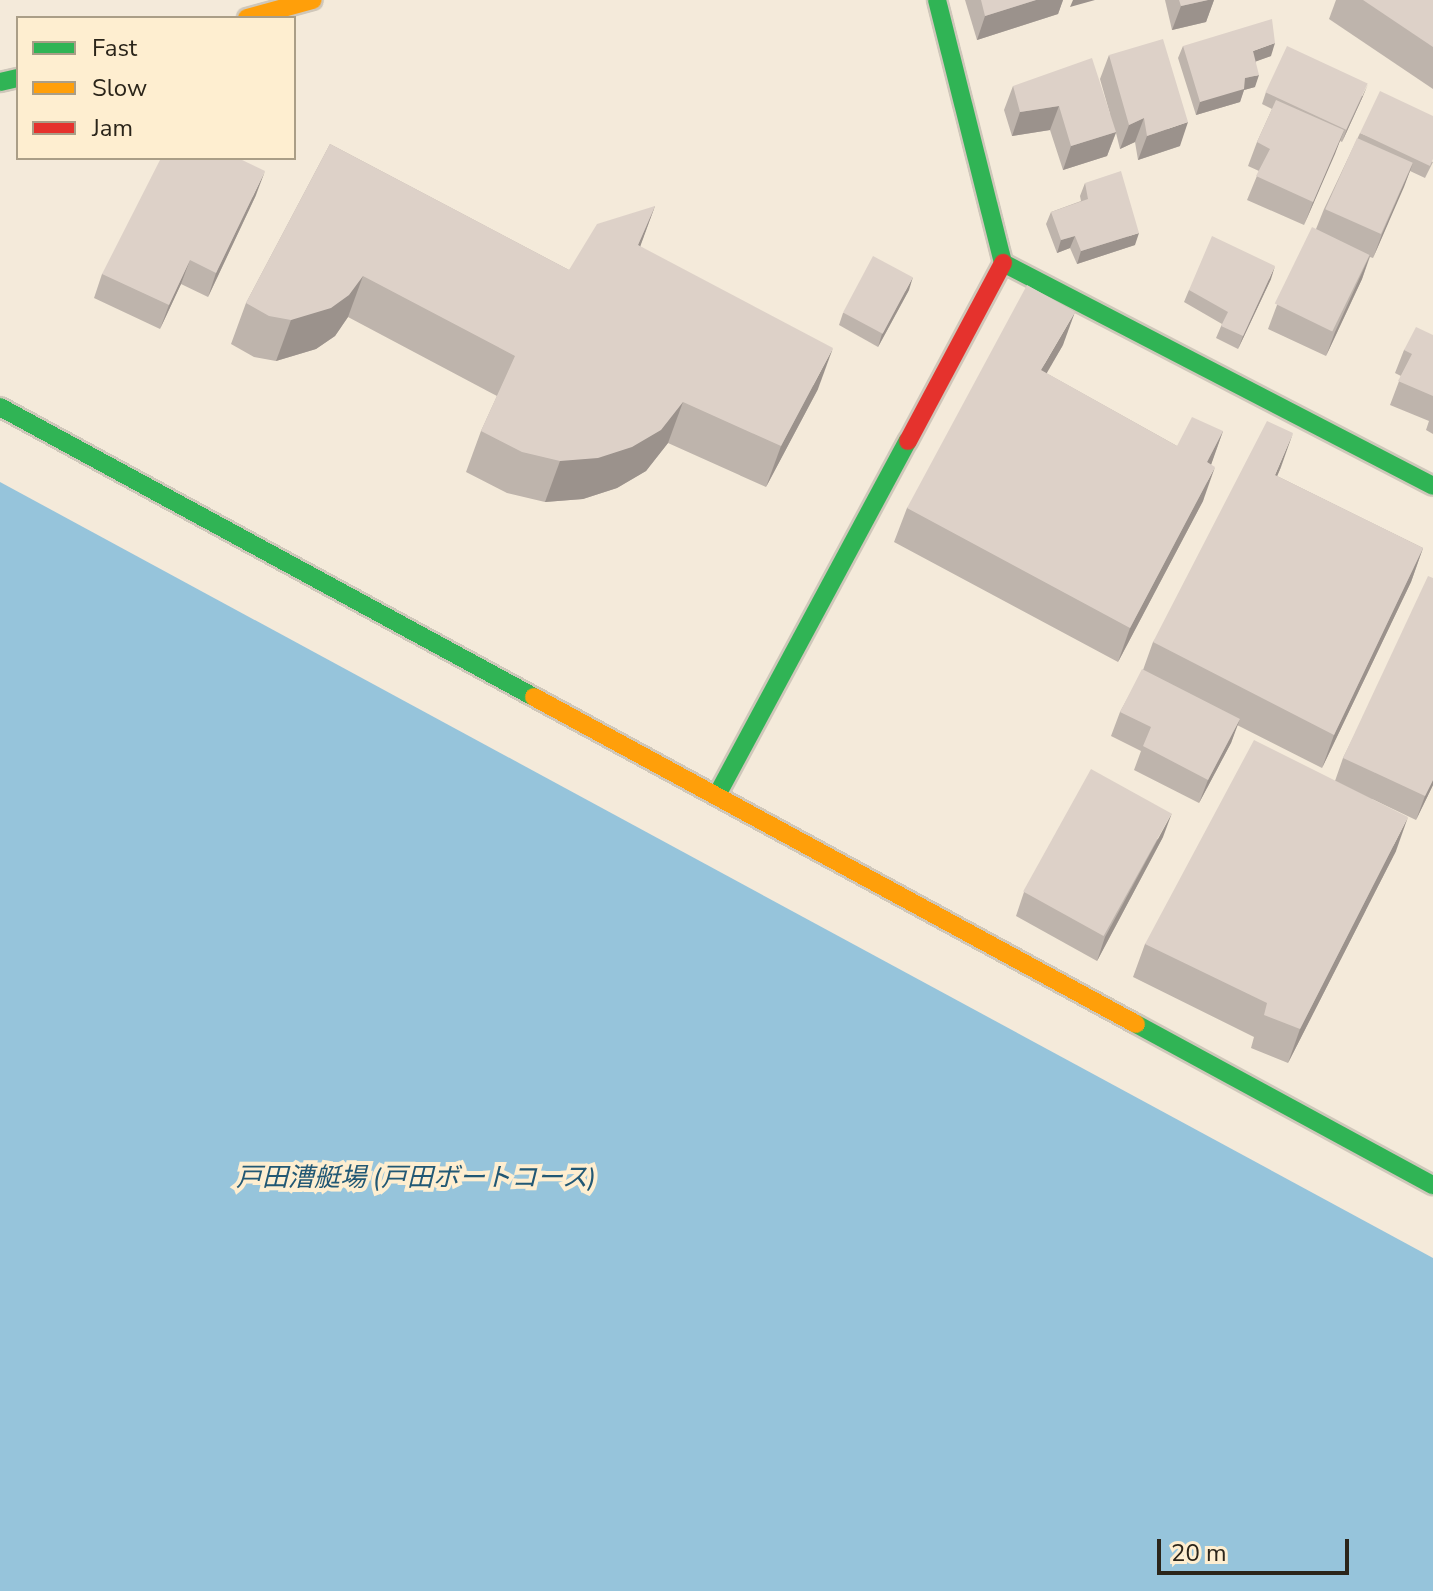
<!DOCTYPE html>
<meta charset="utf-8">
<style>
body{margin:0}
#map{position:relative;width:1433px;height:1591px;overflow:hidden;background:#f4eada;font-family:"Nunito Sans","Noto Sans JP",sans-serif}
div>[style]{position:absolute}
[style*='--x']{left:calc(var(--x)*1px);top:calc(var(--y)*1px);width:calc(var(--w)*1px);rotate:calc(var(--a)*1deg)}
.water>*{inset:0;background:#96c4db}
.roads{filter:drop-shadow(2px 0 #cfc7ba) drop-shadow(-2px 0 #cfc7ba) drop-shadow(0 2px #cfc7ba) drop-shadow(0 -2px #cfc7ba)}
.fast>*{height:18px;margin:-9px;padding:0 9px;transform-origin:9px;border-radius:9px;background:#30b455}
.slow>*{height:18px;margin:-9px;padding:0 9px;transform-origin:9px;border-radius:9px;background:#ff9f0a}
.jam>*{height:18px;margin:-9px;padding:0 9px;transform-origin:9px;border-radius:9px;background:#e5322d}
.wall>*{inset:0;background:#beb4ac}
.shaded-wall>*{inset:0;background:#9b928c}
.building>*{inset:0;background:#ddd1c8;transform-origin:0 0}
span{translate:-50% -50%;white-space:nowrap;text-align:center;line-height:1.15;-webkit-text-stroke:8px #feeed0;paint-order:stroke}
.water-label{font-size:26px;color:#225874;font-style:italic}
.legend{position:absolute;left:16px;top:16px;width:280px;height:144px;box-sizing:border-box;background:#feeed0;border:2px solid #aa9e87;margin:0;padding:10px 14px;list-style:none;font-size:24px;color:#2b251a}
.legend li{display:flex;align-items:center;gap:16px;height:40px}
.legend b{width:40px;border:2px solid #aa9e87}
.scale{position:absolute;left:1157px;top:1539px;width:192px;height:36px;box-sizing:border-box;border:4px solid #2b251a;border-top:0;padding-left:10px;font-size:24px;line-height:28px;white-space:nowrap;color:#2b251a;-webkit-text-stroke:6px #feeed0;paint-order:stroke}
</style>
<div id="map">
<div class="water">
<i style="clip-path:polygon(0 482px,1433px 1258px,1433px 1591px,0 1591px)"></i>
</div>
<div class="roads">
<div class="fast">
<i style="--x:937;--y:0;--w:271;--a:75.9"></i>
<i style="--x:1003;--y:263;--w:484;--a:27.4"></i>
<i style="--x:0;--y:82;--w:18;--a:-13"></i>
<i style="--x:0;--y:407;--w:608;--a:28.51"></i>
<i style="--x:717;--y:795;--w:402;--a:-61.7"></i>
<i style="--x:1136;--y:1024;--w:338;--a:28.5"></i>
</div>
<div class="slow">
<i style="--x:247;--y:18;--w:68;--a:-15.3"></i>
<i style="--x:534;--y:697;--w:685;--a:28.51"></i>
</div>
<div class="jam">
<i style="--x:908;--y:441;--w:202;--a:-61.9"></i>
</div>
</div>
<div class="wall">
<i style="clip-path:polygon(965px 0,1063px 0,1058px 14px,977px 40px)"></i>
<i style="clip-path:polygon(1165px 0,1214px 0,1206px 22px,1172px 30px)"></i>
<i style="clip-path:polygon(1336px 0,1433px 0,1433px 89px,1329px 19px)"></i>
<i style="clip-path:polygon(1183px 46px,1271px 56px,1256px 61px,1255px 87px,1244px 90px,1240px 102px,1196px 115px,1178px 58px)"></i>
<i style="clip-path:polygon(1109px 55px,1180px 146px,1138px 160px,1135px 142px,1120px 149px,1116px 133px,1107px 156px,1063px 170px,1050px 130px,1012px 136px,1004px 110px,1013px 86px,1110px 114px,1100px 79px)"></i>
<i style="clip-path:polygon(1266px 92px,1363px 96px,1342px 142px,1340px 141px,1304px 225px,1247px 200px,1259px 171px,1248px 166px,1257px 142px,1272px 109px,1262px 104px)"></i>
<i style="clip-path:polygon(1360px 133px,1433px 162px,1425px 178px,1410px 171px,1373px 258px,1370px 257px,1362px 279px,1326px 356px,1268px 329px,1277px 305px,1316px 229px,1324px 209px)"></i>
<i style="clip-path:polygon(330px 144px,569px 270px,655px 206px,640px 246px,818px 389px,766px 487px,668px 443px,646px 471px,617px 488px,583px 499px,545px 502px,507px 493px,466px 472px,481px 431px,497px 396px,348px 317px,335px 336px,316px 349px,276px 361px,254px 357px,231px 344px,246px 303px)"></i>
<i style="clip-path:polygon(1085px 183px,1135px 245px,1077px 264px,1070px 248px,1057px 253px,1046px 224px,1051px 212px,1081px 201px,1080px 196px)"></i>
<i style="clip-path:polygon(256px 195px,208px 297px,181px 284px,160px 329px,94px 298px,102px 274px)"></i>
<i style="clip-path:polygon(1271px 279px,1238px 349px,1216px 338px,1222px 324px,1184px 302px,1189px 290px)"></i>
<i style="clip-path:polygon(909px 290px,878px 347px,839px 325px,843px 313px)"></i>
<i style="clip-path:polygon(1433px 335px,1433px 434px,1426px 430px,1429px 421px,1390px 405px,1401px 376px,1395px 373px,1404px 350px)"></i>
<i style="clip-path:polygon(1063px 345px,1046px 373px,1177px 446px,1223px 431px,1211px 464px,1203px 501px,1118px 662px,894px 542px,907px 508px)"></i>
<i style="clip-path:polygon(1281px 467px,1277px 476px,1423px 548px,1411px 582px,1322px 768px,1237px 725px,1231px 743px,1199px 803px,1134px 770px,1141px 751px,1111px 736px,1120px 712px,1143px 670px,1153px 642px)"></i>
<i style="clip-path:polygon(1433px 578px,1433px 785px,1416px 820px,1372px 799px,1396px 851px,1288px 1063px,1251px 1048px,1254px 1037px,1133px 977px,1145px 944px,1335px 781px,1343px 758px)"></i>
<i style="clip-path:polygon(1163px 837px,1097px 961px,1016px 916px,1024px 892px)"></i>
</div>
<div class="shaded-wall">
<i style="clip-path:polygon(1036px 0,1063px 0,1058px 14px,977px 40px,985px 16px)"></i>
<i style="clip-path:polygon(1073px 0,1095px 0,1070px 7px)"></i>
<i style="clip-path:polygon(1208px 0,1214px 0,1206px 22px,1172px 30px,1181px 6px)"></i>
<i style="clip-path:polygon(1275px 43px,1271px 56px,1249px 64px,1253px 51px)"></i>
<i style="clip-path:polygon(1259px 75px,1255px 87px,1244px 90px,1240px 102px,1196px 115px,1200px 102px,1245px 78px)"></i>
<i style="clip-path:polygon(1368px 84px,1363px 96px,1342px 142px,1347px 129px)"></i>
<i style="clip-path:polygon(1059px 106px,1050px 130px,1012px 136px,1020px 112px)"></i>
<i style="clip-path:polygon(1144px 118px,1135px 142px,1120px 149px,1129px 125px)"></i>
<i style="clip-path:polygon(1188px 122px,1180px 146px,1138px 160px,1147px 136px)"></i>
<i style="clip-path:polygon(1344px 130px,1335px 154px,1304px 225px,1313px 202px)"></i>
<i style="clip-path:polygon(1116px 132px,1107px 156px,1063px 170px,1071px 146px)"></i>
<i style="clip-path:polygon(1413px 163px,1404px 187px,1373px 258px,1382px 234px)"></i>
<i style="clip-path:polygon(265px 171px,256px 195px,208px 297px,216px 273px)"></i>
<i style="clip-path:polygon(655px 206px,640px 247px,638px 245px)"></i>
<i style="clip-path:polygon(1139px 233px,1135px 245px,1077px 264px,1081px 251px)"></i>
<i style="clip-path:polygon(1075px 236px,1070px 248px,1057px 253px,1061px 240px)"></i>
<i style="clip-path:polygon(1370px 255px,1362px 279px,1326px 356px,1335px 332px)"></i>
<i style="clip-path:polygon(190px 260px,181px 284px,160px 329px,169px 305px)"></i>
<i style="clip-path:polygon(1275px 266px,1271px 279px,1238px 349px,1243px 336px)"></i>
<i style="clip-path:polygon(363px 276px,348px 317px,335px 336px,316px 349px,276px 361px,291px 320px)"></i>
<i style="clip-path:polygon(913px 277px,909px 290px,878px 347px,882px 334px)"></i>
<i style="clip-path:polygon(1075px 312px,1063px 345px,1029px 404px,1041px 370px)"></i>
<i style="clip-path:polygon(833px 348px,818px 389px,766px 487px,781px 446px)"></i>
<i style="clip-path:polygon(683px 402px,668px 443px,646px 471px,617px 488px,583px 499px,545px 502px,560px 461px)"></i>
<i style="clip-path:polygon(1223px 431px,1211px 465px,1207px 462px)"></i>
<i style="clip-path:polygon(1293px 433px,1281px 467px,1263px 509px,1275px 475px)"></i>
<i style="clip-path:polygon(1215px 467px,1203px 501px,1118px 662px,1130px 628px)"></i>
<i style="clip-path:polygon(1423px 548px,1411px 582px,1322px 768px,1334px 735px)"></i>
<i style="clip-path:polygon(1240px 719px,1231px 743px,1199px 803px,1208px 780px)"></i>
<i style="clip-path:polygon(1433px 780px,1433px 785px,1416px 820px,1425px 796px)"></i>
<i style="clip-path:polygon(1172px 813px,1163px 837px,1097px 961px,1105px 937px)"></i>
<i style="clip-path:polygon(1408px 817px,1396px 851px,1288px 1063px,1300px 1029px)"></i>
</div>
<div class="building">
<i style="clip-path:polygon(981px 0,1036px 0,985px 16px)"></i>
<i style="clip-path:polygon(1179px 0,1208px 0,1181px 6px)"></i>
<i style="clip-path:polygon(1363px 0,1433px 0,1433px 47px)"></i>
<i style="clip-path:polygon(1272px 19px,1275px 43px,1253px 51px,1259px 75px,1245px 78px,1244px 89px,1200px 102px,1183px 46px)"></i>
<i style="clip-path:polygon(1163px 39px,1188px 122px,1147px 136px,1144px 118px,1129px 125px,1109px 55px)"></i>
<i style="left:1287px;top:46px;width:89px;height:51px;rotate:25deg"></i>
<i style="clip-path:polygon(1092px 58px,1116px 132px,1071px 146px,1059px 106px,1020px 112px,1013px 86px)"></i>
<i style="clip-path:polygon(1380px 91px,1433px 116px,1433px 159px,1430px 166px,1360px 133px)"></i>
<i style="clip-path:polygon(1276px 100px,1344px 130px,1313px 202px,1256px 176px,1270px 149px,1257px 142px)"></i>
<i style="left:1357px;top:138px;width:61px;height:78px;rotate:24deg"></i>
<i style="clip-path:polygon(330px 144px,569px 270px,597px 224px,655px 206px,638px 245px,833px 348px,781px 446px,683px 402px,661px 430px,632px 447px,598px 458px,560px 461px,522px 452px,481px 431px,515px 356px,363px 276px,349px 295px,331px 308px,291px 320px,269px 316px,246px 303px)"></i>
<i style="clip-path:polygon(161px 158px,238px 158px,265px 171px,216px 273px,190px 260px,169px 305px,102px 274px)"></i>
<i style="clip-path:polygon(1121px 171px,1139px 233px,1081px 251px,1075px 236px,1061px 240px,1051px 212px,1088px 199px,1085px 183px)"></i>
<i style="left:1312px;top:227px;width:64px;height:85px;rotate:26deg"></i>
<i style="clip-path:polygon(1212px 236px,1275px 266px,1243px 336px,1221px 326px,1228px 312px,1189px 290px)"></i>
<i style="left:873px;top:256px;width:45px;height:64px;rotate:28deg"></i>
<i style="clip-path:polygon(1027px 285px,1075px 312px,1041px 370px,1177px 446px,1192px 417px,1223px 431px,1207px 462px,1215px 467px,1130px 628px,907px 508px)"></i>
<i style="clip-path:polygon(1416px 327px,1433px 335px,1433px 396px,1398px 381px,1412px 354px,1404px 350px)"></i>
<i style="clip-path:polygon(1267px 421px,1293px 433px,1275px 475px,1423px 548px,1334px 735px,1153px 642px)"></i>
<i style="clip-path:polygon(1428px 576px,1433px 578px,1433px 780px,1425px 796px,1343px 758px)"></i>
<i style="clip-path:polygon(1142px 669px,1240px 719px,1208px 780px,1143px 746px,1151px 727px,1120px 712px)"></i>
<i style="clip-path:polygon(1254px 740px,1408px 817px,1300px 1029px,1264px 1015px,1267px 1003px,1145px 944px)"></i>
<i style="left:1091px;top:769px;width:92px;height:140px;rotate:29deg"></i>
</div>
<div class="water-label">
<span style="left:416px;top:1178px">戸田漕艇場 (戸田ボートコース)</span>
</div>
<ul class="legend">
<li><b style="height:10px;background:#30b455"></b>Fast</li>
<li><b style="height:10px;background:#ff9f0a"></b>Slow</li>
<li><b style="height:10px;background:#e5322d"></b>Jam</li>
</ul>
<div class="scale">20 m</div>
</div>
